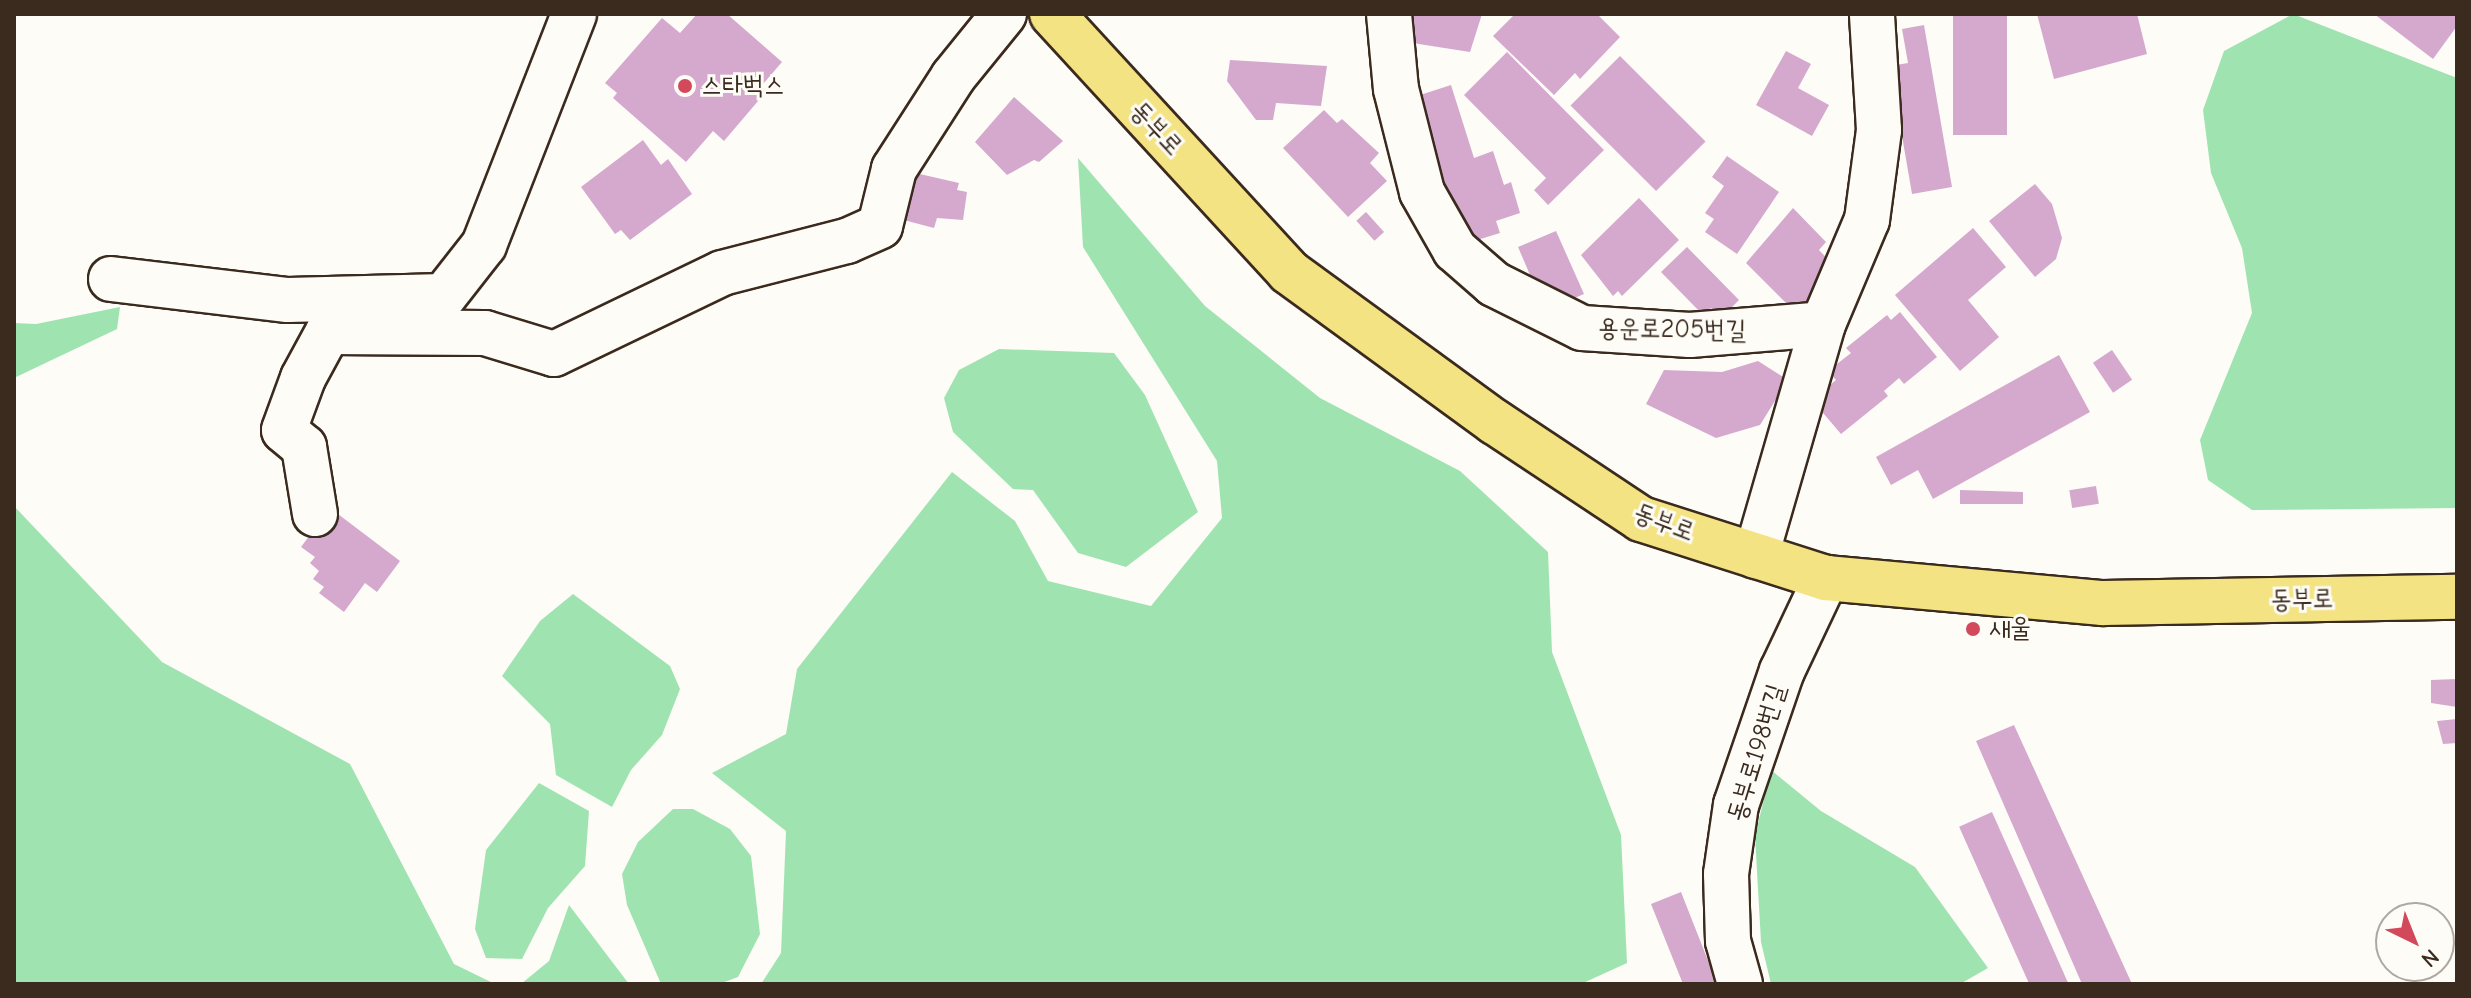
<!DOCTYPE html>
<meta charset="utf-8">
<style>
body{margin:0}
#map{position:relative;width:2471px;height:998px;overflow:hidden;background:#fdfcf7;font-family:"Comic Neue","Poor Story",sans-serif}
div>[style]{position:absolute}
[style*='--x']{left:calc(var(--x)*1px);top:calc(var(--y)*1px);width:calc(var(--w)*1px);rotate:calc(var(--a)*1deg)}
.green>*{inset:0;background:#9fe4b0}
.building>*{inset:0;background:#d5a9cd;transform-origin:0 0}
.roads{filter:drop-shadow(2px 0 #3b2a1e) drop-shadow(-2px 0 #3b2a1e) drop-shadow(0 2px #3b2a1e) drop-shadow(0 -2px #3b2a1e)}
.minor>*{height:44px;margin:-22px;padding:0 22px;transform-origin:22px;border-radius:22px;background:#fdfcf7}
.major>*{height:44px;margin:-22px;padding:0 22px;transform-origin:22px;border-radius:22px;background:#f4e382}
.dots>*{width:22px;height:22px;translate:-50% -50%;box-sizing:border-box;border:4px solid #fdfcf7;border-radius:50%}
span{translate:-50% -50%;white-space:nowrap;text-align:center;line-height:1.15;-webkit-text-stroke:6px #fdfcf7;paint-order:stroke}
.poi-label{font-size:26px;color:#3b2a1e}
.left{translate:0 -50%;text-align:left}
.street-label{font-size:26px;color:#3b2a1e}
.frame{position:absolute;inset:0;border:16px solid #3b2a1e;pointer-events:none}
.north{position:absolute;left:2375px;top:902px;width:80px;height:80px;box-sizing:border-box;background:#fdfcf7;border:2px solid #afa8a0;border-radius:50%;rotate:137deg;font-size:22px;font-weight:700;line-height:32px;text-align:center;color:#3b2a1e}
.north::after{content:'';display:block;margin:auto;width:28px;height:36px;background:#d1495b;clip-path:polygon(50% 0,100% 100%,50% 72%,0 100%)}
</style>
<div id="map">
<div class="green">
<i style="clip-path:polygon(2293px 14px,2457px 78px,2457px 508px,2252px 510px,2208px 480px,2200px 440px,2252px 313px,2242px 248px,2211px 173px,2203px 110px,2224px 51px)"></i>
<i style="clip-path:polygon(1078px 158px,1205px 306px,1320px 398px,1460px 471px,1548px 552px,1552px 652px,1621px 835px,1627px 963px,1581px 984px,761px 984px,781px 953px,786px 831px,712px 773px,786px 734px,797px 669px,952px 472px,1015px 521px,1048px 581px,1151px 606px,1222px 518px,1217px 461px,1083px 247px)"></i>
<i style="clip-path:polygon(120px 307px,117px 329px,14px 378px,14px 323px,36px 324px)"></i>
<i style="clip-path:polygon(999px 349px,1114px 353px,1145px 395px,1198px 512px,1126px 567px,1078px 553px,1033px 490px,1013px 489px,953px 432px,944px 398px,959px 370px)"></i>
<i style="clip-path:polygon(14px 506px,162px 662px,350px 764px,454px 964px,495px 984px,14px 984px)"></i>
<i style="clip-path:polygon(573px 594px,670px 666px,680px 689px,662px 735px,631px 770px,612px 807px,556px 775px,550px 724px,502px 676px,540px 621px)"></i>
<i style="clip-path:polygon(1771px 770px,1821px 811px,1915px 867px,1988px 968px,1960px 984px,1771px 984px,1761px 942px,1755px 836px)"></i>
<i style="clip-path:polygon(539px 783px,589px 811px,585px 866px,548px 908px,522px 959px,486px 958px,475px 929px,486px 850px)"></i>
<i style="clip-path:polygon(673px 809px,693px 809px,730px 829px,751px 856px,760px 934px,738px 977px,719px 984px,661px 984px,627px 905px,622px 874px,638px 842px)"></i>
<i style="clip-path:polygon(569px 905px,629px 984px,521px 984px,549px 961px)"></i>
</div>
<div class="building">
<i style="clip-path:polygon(697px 14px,727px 14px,782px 62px,758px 90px,764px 94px,724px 141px,713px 131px,686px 162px,613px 98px,617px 93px,605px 83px,662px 18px,680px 33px)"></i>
<i style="clip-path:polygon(1403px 14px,1482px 14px,1470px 52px,1406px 42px)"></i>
<i style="clip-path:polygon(1515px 14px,1597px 14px,1620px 37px,1580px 79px,1575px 73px,1554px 95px,1493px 36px)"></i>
<i style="left:1953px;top:14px;width:54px;height:121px"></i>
<i style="clip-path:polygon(2037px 14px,2137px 14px,2147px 54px,2054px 79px)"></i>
<i style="clip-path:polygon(2374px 14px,2457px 14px,2457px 26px,2433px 59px)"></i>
<i style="clip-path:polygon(1924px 25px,1952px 187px,1912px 194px,1890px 66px,1908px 63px,1902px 29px)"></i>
<i style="clip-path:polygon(1786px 51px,1811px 64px,1798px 88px,1829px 105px,1812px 136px,1756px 105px)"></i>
<i style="clip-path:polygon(1507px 52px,1604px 150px,1548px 205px,1534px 190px,1546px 178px,1464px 95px)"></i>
<i style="left:1620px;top:56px;width:121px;height:70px;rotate:45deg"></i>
<i style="clip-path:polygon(1230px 60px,1327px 66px,1321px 106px,1276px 103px,1273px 120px,1256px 120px,1227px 81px)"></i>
<i style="clip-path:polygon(1451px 85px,1474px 158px,1493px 151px,1504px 185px,1511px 182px,1520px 213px,1496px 221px,1500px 233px,1461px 245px,1414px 97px)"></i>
<i style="clip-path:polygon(1014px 97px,1063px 141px,1039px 162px,1034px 160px,1007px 175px,975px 142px)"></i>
<i style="clip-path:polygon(1324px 110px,1337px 123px,1342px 119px,1379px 153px,1370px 163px,1387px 181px,1348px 217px,1283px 148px)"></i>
<i style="clip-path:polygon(643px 140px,661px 165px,668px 159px,692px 194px,630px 240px,621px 230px,615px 234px,581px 187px)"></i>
<i style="clip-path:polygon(1727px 156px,1779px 192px,1737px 254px,1705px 232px,1714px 219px,1705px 213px,1724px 186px,1712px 177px)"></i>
<i style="clip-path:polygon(911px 172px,959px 183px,957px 190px,967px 192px,963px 220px,937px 218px,934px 228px,900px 219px)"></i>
<i style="clip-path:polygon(2035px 184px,2052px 204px,2062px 238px,2056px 259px,2035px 277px,1989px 221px)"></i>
<i style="clip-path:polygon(1639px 198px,1679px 240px,1622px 296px,1618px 291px,1613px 296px,1581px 255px)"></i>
<i style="clip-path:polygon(1793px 208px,1826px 242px,1819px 250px,1833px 265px,1830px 278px,1795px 312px,1746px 263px)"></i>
<i style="left:1366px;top:212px;width:27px;height:13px;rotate:48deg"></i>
<i style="clip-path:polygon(1973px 228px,2006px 267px,1968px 300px,1999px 337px,1960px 371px,1895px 295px)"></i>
<i style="clip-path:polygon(1556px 231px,1584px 294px,1551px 308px,1537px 291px,1518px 247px)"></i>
<i style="clip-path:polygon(1687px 247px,1739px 300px,1721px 318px,1711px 308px,1703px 315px,1661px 272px)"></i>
<i style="clip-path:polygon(1900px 312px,1937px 357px,1904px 384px,1899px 378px,1884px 391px,1888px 396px,1841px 434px,1812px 400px,1836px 380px,1828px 371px,1851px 353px,1846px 348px,1887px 315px,1891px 320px)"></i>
<i style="left:2112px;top:350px;width:36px;height:23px;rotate:56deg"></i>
<i style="clip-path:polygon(2059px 355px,2090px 412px,1933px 499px,1918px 470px,1891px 485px,1876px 457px)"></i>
<i style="clip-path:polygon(1758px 361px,1788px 380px,1760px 425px,1716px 438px,1646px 404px,1664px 370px,1722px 372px)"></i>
<i style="left:2096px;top:486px;width:18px;height:27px;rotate:81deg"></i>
<i style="clip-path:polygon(1960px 490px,2023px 492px,2023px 504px,1960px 504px)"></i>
<i style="clip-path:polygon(330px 508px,400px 561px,377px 592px,365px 583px,344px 612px,319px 593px,324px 587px,313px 579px,319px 571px,310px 563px,315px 557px,301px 547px)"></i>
<i style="clip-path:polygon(2457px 679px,2457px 707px,2431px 703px,2431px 680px)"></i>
<i style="clip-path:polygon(2457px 719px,2457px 743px,2443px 744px,2437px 721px)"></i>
<i style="clip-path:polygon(2014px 725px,2132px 984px,2082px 984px,1976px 741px)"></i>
<i style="left:1992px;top:812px;width:188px;height:36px;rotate:66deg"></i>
<i style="clip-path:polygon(1681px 892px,1716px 981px,1710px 984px,1683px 984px,1651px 904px)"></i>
</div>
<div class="roads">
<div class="minor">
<i style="--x:1389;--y:14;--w:75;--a:84.7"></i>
<i style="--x:1396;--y:89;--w:106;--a:75.8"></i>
<i style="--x:1422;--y:192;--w:67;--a:60.4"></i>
<i style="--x:1455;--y:250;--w:52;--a:41.1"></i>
<i style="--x:1494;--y:284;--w:98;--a:26.6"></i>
<i style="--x:1582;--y:328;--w:108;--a:3.7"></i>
<i style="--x:1690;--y:335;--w:133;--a:-4.7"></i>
<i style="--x:111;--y:279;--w:178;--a:6.8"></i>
<i style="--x:288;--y:300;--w:156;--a:-1.5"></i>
<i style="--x:444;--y:296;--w:65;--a:-51.9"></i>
<i style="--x:484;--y:245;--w:248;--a:-68.7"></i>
<i style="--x:315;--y:514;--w:68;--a:-99.3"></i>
<i style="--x:304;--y:447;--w:26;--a:-140"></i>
<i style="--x:284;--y:430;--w:55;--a:-69.9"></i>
<i style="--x:303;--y:378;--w:52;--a:-61.5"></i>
<i style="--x:328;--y:332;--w:157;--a:0.4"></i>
<i style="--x:485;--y:333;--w:72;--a:16.9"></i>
<i style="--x:554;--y:354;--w:187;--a:-25.7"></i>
<i style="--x:722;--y:273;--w:129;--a:-14.4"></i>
<i style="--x:847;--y:241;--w:36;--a:-24"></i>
<i style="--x:880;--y:226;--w:59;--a:-76.2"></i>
<i style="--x:894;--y:169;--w:109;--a:-57.3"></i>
<i style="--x:953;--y:77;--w:81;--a:-51"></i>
<i style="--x:1756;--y:556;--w:241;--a:-73.9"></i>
<i style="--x:1823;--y:324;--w:113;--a:-67.1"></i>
<i style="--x:1867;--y:220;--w:91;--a:-82.4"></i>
<i style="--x:1879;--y:130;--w:116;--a:-93.5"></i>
<i style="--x:1740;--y:984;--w:45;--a:-105.6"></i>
<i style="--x:1728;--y:941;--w:67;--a:-91.7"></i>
<i style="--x:1726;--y:874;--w:70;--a:-81.8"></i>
<i style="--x:1736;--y:805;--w:142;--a:-71.1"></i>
<i style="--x:1782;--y:671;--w:103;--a:-64.7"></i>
</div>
<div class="major">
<i style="--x:1052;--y:14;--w:350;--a:47.4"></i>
<i style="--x:1289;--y:272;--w:255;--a:36.1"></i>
<i style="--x:1495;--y:422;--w:175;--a:33.6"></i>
<i style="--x:1641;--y:519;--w:194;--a:17.7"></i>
<i style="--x:1826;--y:578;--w:278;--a:5.2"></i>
<i style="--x:2103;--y:603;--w:354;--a:-1"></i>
</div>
</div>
<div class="dots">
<i style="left:685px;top:86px;background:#d1495b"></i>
<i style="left:1973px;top:629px;background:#d1495b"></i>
</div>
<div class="poi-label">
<span class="left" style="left:701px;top:86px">스타벅스</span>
<span class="left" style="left:1989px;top:629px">새울</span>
</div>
<div class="street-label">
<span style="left:1156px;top:129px;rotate:47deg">동부로</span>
<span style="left:1672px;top:330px;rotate:1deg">용운로205번길</span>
<span style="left:1664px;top:523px;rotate:21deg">동부로</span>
<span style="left:2302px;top:600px;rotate:-1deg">동부로</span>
<span style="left:1757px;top:753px;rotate:-73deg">동부로198번길</span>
</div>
<div class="frame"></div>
<div class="north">N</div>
</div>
